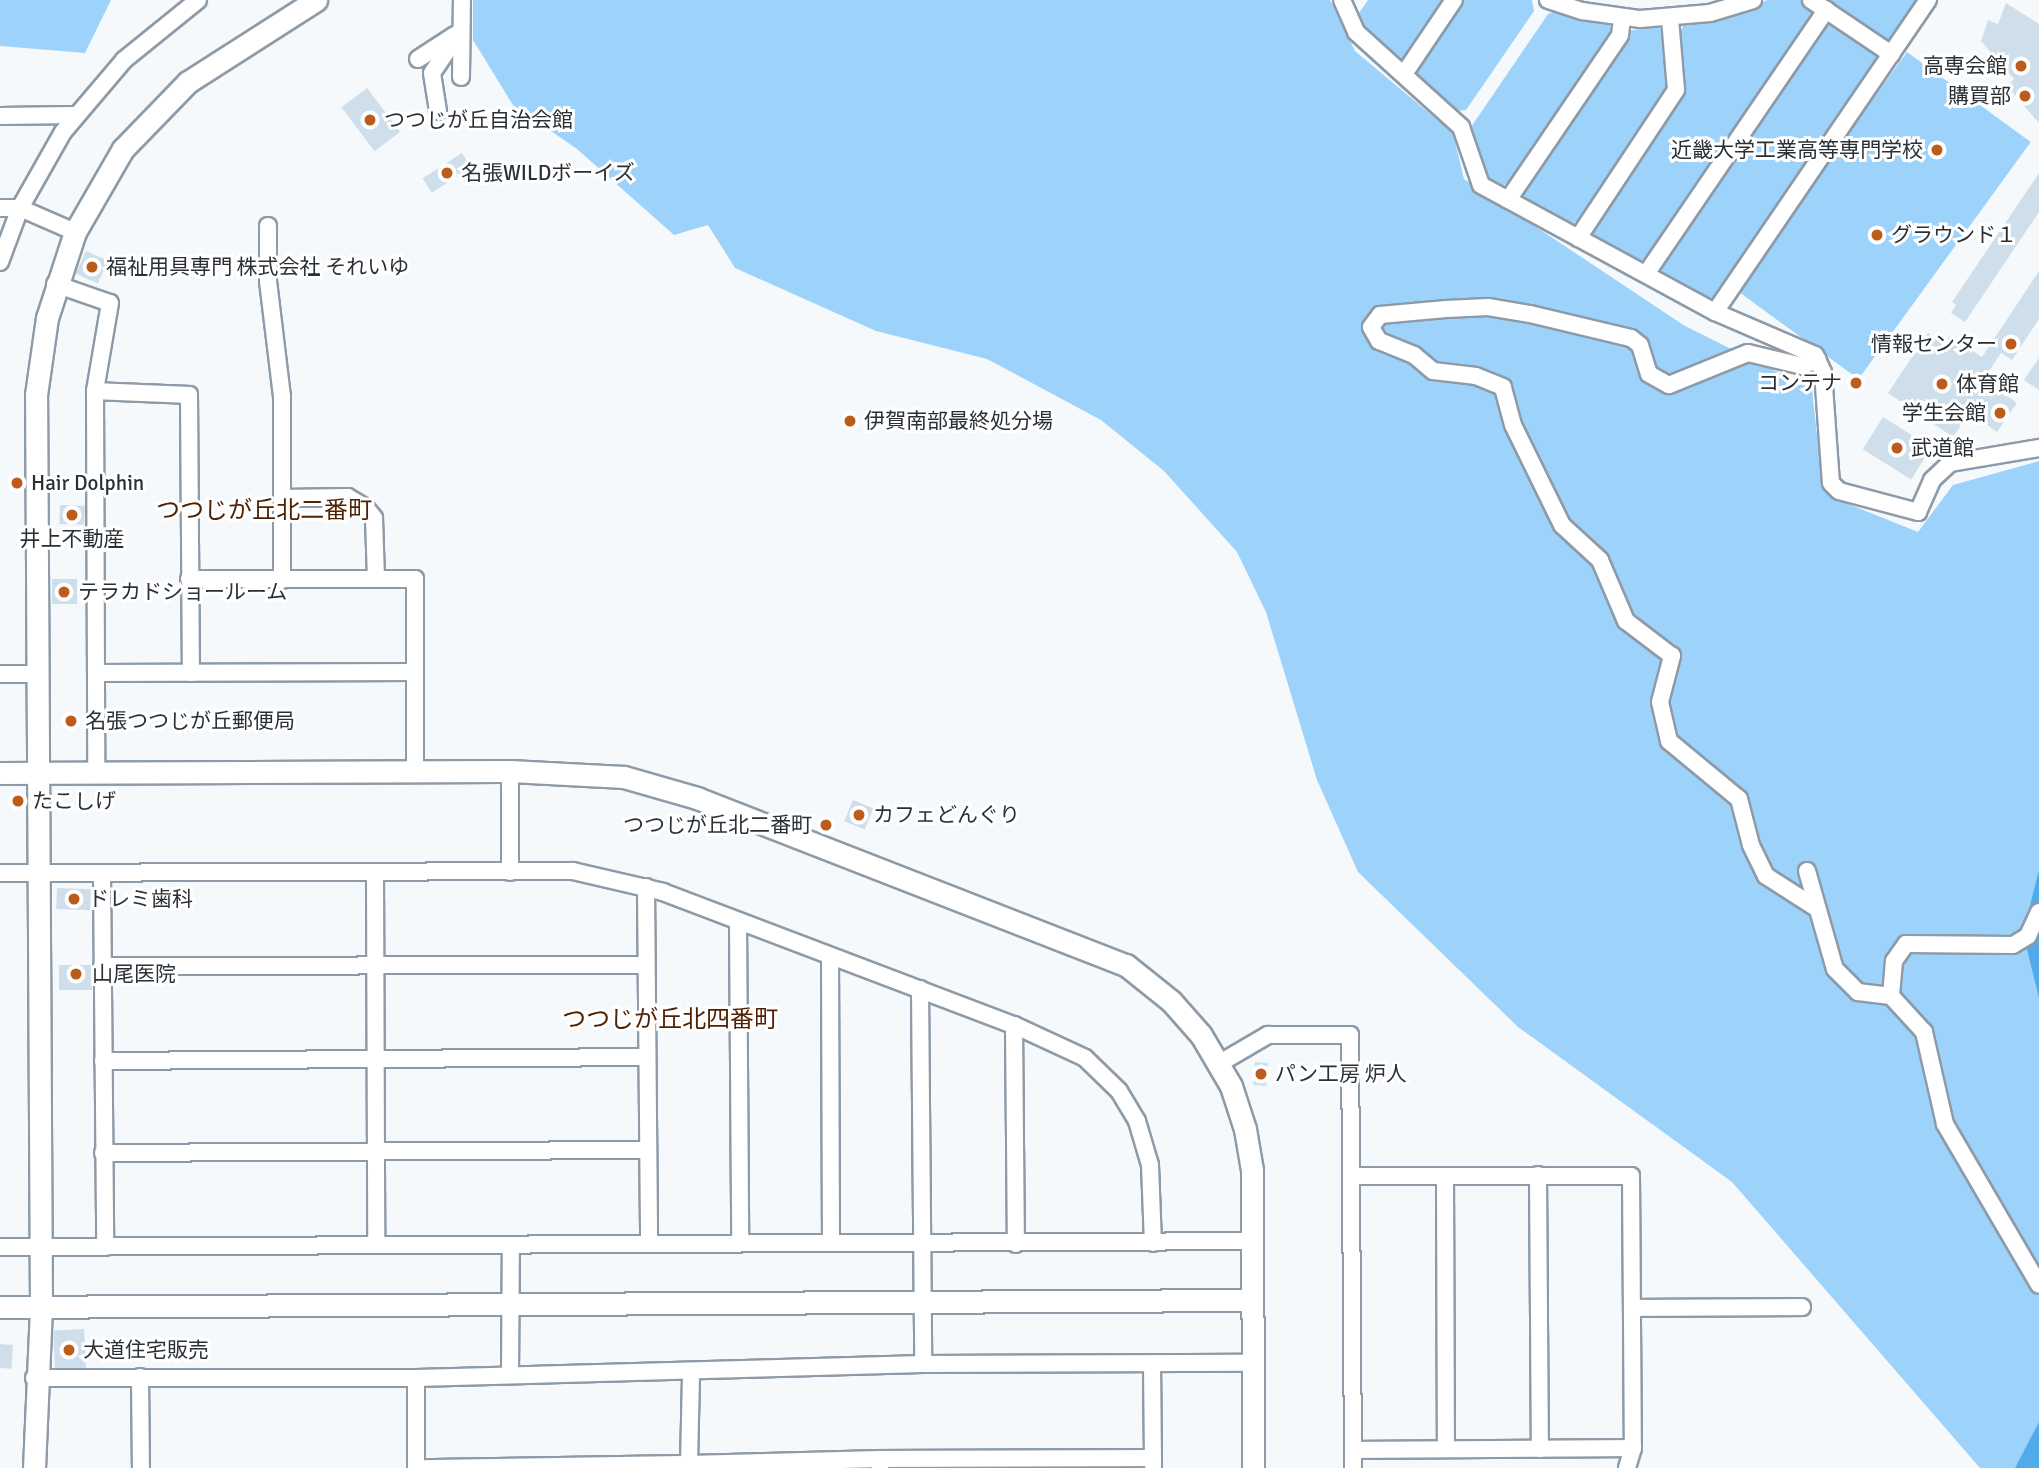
<!DOCTYPE html>
<meta charset="utf-8">
<style>
body{margin:0}
#map{position:relative;width:2039px;height:1468px;overflow:hidden;background:#f6f9fc;font-family:Signika,"Noto Sans JP",sans-serif}
div>[style]{position:absolute}
[style*='--x']{left:calc(var(--x)*1px);top:calc(var(--y)*1px);width:calc(var(--w)*1px);rotate:calc(var(--a)*1deg)}
.green>*{inset:0;background:#9dd2fb;transform-origin:0 0}
.water>*{inset:0;background:#51abeb}
.building>*{inset:0;background:#cfdeeb;transform-origin:0 0}
.roads{filter:drop-shadow(2px 0 #8d9ba8) drop-shadow(-2px 0 #8d9ba8) drop-shadow(0 2px #8d9ba8) drop-shadow(0 -2px #8d9ba8)}
.minor>*{height:16px;margin:-8px;padding:0 8px;transform-origin:8px;border-radius:8px;background:#fff}
.tertiary>*{height:21px;margin:-10.5px;padding:0 10.5px;transform-origin:10.5px;border-radius:10.5px;background:#fff}
.dots>*{width:19px;height:19px;translate:-50% -50%;box-sizing:border-box;border:4px solid #fff;border-radius:50%}
span{translate:-50% -50%;white-space:nowrap;text-align:center;line-height:1.15;-webkit-text-stroke:6px #fff;paint-order:stroke}
.poi-label{font-size:21px;color:#2a3035}
.right{translate:-100% -50%;text-align:right}
.left{translate:0 -50%;text-align:left}
.quarter-label{font-size:24px;color:#502203}
</style>
<div id="map">
<div class="green">
<i style="clip-path:polygon(0 0,111px 0,85px 53px,0 46px)"></i>
<i style="clip-path:polygon(473px 0,1330px 0,1355px 51px,1453px 133px,1464px 179px,1685px 326px,1812px 389px,1823px 489px,1831px 497px,1918px 532px,1953px 485px,2039px 461px,2039px 1468px,1980px 1468px,1732px 1182px,1518px 1027px,1358px 872px,1317px 780px,1266px 612px,1237px 552px,1164px 471px,1101px 420px,987px 359px,876px 331px,735px 268px,708px 225px,674px 235px,577px 149px,513px 105px,473px 40px)"></i>
<i style="clip-path:polygon(1368px 0,1446px 0,1408px 58px,1398px 59px,1361px 27px,1357px 16px)"></i>
<i style="clip-path:polygon(1463px 0,1532px 0,1534px 11px,1466px 110px,1456px 111px,1418px 78px,1416px 68px)"></i>
<i style="clip-path:polygon(1768px 0,1800px 0,1811px 7px,1813px 18px,1650px 257px,1639px 261px,1594px 238px,1591px 228px,1679px 100px,1679px 32px,1685px 24px)"></i>
<i style="clip-path:polygon(1824px 0,1919px 0,1894px 38px,1883px 40px)"></i>
<i style="clip-path:polygon(1558px 10px,1609px 23px,1614px 34px,1511px 183px,1499px 186px,1483px 173px,1469px 138px,1471px 127px,1548px 14px)"></i>
<i style="clip-path:polygon(1834px 23px,1876px 50px,1877px 62px,1718px 295px,1707px 300px,1663px 276px,1661px 265px,1823px 25px)"></i>
<i style="clip-path:polygon(1656px 26px,1665px 33px,1668px 90px,1579px 221px,1570px 224px,1525px 200px,1523px 190px,1629px 31px)"></i>
<i style="left:1907px;top:52px;width:153px;height:293px;rotate:36deg"></i>
</div>
<div class="water">
<i style="clip-path:polygon(2039px 870px,2039px 998px,2023px 933px)"></i>
<i style="clip-path:polygon(2039px 1422px,2039px 1468px,2015px 1468px)"></i>
</div>
<div class="building">
<i style="clip-path:polygon(2006px 3px,2039px 24px,2039px 123px,2007px 86px,2014px 79px,1981px 41px,1988px 20px,1998px 24px)"></i>
<i style="left:367px;top:88px;width:55px;height:32px;rotate:53deg"></i>
<i style="left:462px;top:153px;width:17px;height:47px;rotate:57deg"></i>
<i style="clip-path:polygon(2039px 173px,2039px 212px,1965px 322px,1951px 313px,1956px 305px,1952px 302px)"></i>
<i style="left:86px;top:251px;width:24px;height:25px;rotate:24deg"></i>
<i style="clip-path:polygon(2039px 271px,2039px 319px,2012px 360px,2001px 353px,1989px 371px,1996px 376px,1990px 384px,2017px 403px,1997px 432px,1970px 413px,1953px 437px,1888px 393px,1928px 333px,1944px 343px,1949px 336px,1982px 357px)"></i>
<i style="clip-path:polygon(2039px 358px,2039px 390px,2024px 380px)"></i>
<i style="left:1883px;top:417px;width:57px;height:38px;rotate:32deg"></i>
<i style="left:60px;top:505px;width:25px;height:19px;rotate:2deg"></i>
<i style="left:52px;top:579px;width:25px;height:25px"></i>
<i style="left:853px;top:800px;width:22px;height:23px;rotate:22deg"></i>
<i style="left:57px;top:888px;width:34px;height:21px;rotate:2deg"></i>
<i style="left:59px;top:965px;width:33px;height:25px"></i>
<i style="left:1255px;top:1062px;width:13px;height:23px;rotate:4deg"></i>
<i style="left:84px;top:1329px;width:39px;height:31px;rotate:87deg"></i>
<i style="left:0;top:1344px;width:13px;height:24px;rotate:4deg"></i>
</div>
<div class="roads">
<div class="minor">
<i style="--x:1342;--y:0;--w:35;--a:66"></i>
<i style="--x:1356;--y:32;--w:142;--a:42.1"></i>
<i style="--x:1461;--y:127;--w:61;--a:71"></i>
<i style="--x:1481;--y:185;--w:266;--a:28.5"></i>
<i style="--x:1715;--y:312;--w:109;--a:23.3"></i>
<i style="--x:1815;--y:355;--w:19;--a:65"></i>
<i style="--x:1823;--y:372;--w:111;--a:85.9"></i>
<i style="--x:1831;--y:483;--w:11;--a:45"></i>
<i style="--x:1839;--y:491;--w:82;--a:14.9"></i>
<i style="--x:1918;--y:512;--w:35;--a:-66"></i>
<i style="--x:1932;--y:480;--w:25;--a:-43"></i>
<i style="--x:1950;--y:463;--w:90;--a:-9.6"></i>
<i style="--x:1548;--y:0;--w:36;--a:18"></i>
<i style="--x:1582;--y:11;--w:59;--a:7.9"></i>
<i style="--x:1640;--y:19;--w:70;--a:-4.9"></i>
<i style="--x:1710;--y:13;--w:45;--a:-16.8"></i>
<i style="--x:1811;--y:0;--w:97;--a:34"></i>
<i style="--x:418;--y:59;--w:44;--a:-33"></i>
<i style="--x:1404;--y:74;--w:89;--a:-56"></i>
<i style="--x:461;--y:77;--w:77;--a:-89.3"></i>
<i style="--x:438;--y:111;--w:38;--a:-99"></i>
<i style="--x:432;--y:73;--w:50;--a:-55.7"></i>
<i style="--x:0;--y:116;--w:75;--a:-0.8"></i>
<i style="--x:1508;--y:200;--w:199;--a:-55.8"></i>
<i style="--x:1620;--y:35;--w:17;--a:-83"></i>
<i style="--x:0;--y:208;--w:20;--a:0"></i>
<i style="--x:20;--y:208;--w:60;--a:23.6"></i>
<i style="--x:268;--y:226;--w:55;--a:90"></i>
<i style="--x:268;--y:281;--w:116;--a:83.1"></i>
<i style="--x:282;--y:396;--w:184;--a:90"></i>
<i style="--x:1578;--y:238;--w:178;--a:-56.5"></i>
<i style="--x:1676;--y:90;--w:71;--a:-94.8"></i>
<i style="--x:0;--y:262;--w:58;--a:-69.7"></i>
<i style="--x:20;--y:208;--w:87;--a:-60.5"></i>
<i style="--x:63;--y:132;--w:94;--a:-49.7"></i>
<i style="--x:124;--y:60;--w:95;--a:-39"></i>
<i style="--x:1646;--y:274;--w:320;--a:-55.7"></i>
<i style="--x:55;--y:284;--w:58;--a:19.1"></i>
<i style="--x:110;--y:303;--w:89;--a:99.7"></i>
<i style="--x:95;--y:391;--w:381;--a:89.8"></i>
<i style="--x:1715;--y:312;--w:378;--a:-55.7"></i>
<i style="--x:95;--y:391;--w:94;--a:2.4"></i>
<i style="--x:189;--y:395;--w:278;--a:89.6"></i>
<i style="--x:282;--y:498;--w:66;--a:-0.9"></i>
<i style="--x:348;--y:497;--w:21;--a:31"></i>
<i style="--x:366;--y:508;--w:13;--a:51"></i>
<i style="--x:374;--y:518;--w:61;--a:88.1"></i>
<i style="--x:189;--y:579;--w:226;--a:0"></i>
<i style="--x:415;--y:579;--w:193;--a:90"></i>
<i style="--x:96;--y:673;--w:319;--a:-0.2"></i>
<i style="--x:0;--y:674;--w:37;--a:0"></i>
<i style="--x:510;--y:771;--w:101;--a:90"></i>
<i style="--x:1807;--y:871;--w:102;--a:74.1"></i>
<i style="--x:1835;--y:969;--w:33;--a:45"></i>
<i style="--x:1858;--y:992;--w:33;--a:7"></i>
<i style="--x:0;--y:873;--w:573;--a:-0.2"></i>
<i style="--x:573;--y:871;--w:92;--a:13.1"></i>
<i style="--x:663;--y:892;--w:375;--a:20.8"></i>
<i style="--x:1014;--y:1025;--w:78;--a:24.9"></i>
<i style="--x:1085;--y:1058;--w:47;--a:44.1"></i>
<i style="--x:1119;--y:1091;--w:35;--a:59"></i>
<i style="--x:1137;--y:1121;--w:46;--a:73.5"></i>
<i style="--x:1150;--y:1165;--w:78;--a:87.8"></i>
<i style="--x:375;--y:873;--w:372;--a:89.8"></i>
<i style="--x:102;--y:874;--w:373;--a:89.5"></i>
<i style="--x:646;--y:887;--w:357;--a:89.5"></i>
<i style="--x:1813;--y:906;--w:56;--a:-147.4"></i>
<i style="--x:1766;--y:876;--w:34;--a:-116"></i>
<i style="--x:1751;--y:845;--w:48;--a:-104.6"></i>
<i style="--x:1739;--y:799;--w:91;--a:-140.4"></i>
<i style="--x:1669;--y:741;--w:40;--a:-103"></i>
<i style="--x:1660;--y:702;--w:48;--a:-75.4"></i>
<i style="--x:1672;--y:656;--w:58;--a:-142.7"></i>
<i style="--x:1626;--y:621;--w:66;--a:-113.1"></i>
<i style="--x:1600;--y:560;--w:52;--a:-137.4"></i>
<i style="--x:1562;--y:525;--w:111;--a:-116.1"></i>
<i style="--x:1513;--y:425;--w:39;--a:-105"></i>
<i style="--x:1503;--y:387;--w:29;--a:-158"></i>
<i style="--x:1476;--y:376;--w:43;--a:-173.4"></i>
<i style="--x:1433;--y:371;--w:25;--a:-140"></i>
<i style="--x:1414;--y:355;--w:38;--a:-158"></i>
<i style="--x:1379;--y:341;--w:16;--a:-120"></i>
<i style="--x:1371;--y:327;--w:15;--a:-53"></i>
<i style="--x:1380;--y:315;--w:66;--a:-5.2"></i>
<i style="--x:1446;--y:309;--w:42;--a:-2.7"></i>
<i style="--x:1488;--y:307;--w:43;--a:9.5"></i>
<i style="--x:1530;--y:314;--w:104;--a:13.4"></i>
<i style="--x:1631;--y:338;--w:11;--a:38"></i>
<i style="--x:1640;--y:345;--w:30;--a:73"></i>
<i style="--x:1649;--y:374;--w:23;--a:29"></i>
<i style="--x:1669;--y:385;--w:85;--a:-22.1"></i>
<i style="--x:1748;--y:353;--w:56;--a:13.5"></i>
<i style="--x:1802;--y:366;--w:17;--a:-24"></i>
<i style="--x:2039;--y:912;--w:26;--a:115"></i>
<i style="--x:2028;--y:936;--w:17;--a:149"></i>
<i style="--x:2013;--y:945;--w:107;--a:-179.5"></i>
<i style="--x:1906;--y:944;--w:21;--a:125"></i>
<i style="--x:1894;--y:961;--w:35;--a:95"></i>
<i style="--x:1891;--y:996;--w:49;--a:47.5"></i>
<i style="--x:1924;--y:1032;--w:94;--a:77.1"></i>
<i style="--x:1945;--y:1124;--w:186;--a:59.7"></i>
<i style="--x:738;--y:921;--w:322;--a:89.6"></i>
<i style="--x:830;--y:956;--w:287;--a:89.8"></i>
<i style="--x:102;--y:966;--w:544;--a:-0.11"></i>
<i style="--x:920;--y:989;--w:375;--a:89.5"></i>
<i style="--x:1014;--y:1025;--w:219;--a:89.5"></i>
<i style="--x:103;--y:1061;--w:543;--a:-0.42"></i>
<i style="--x:1220;--y:1063;--w:56;--a:-30.3"></i>
<i style="--x:1268;--y:1035;--w:82;--a:0"></i>
<i style="--x:1350;--y:1035;--w:433;--a:89.6"></i>
<i style="--x:103;--y:1153;--w:544;--a:-0.32"></i>
<i style="--x:1538;--y:1175;--w:274;--a:89.6"></i>
<i style="--x:1351;--y:1176;--w:280;--a:0"></i>
<i style="--x:1631;--y:1176;--w:272;--a:89.6"></i>
<i style="--x:1633;--y:1448;--w:21;--a:107"></i>
<i style="--x:1445;--y:1176;--w:273;--a:89.8"></i>
<i style="--x:0;--y:1247;--w:1252;--a:-0.27"></i>
<i style="--x:1632;--y:1308;--w:170;--a:-0.3"></i>
<i style="--x:1152;--y:1364;--w:102;--a:89.4"></i>
<i style="--x:510;--y:1374;--w:129;--a:-89.6"></i>
<i style="--x:140;--y:1377;--w:91;--a:89.4"></i>
<i style="--x:34;--y:1378;--w:382;--a:0"></i>
<i style="--x:416;--y:1378;--w:507;--a:-1.58"></i>
<i style="--x:923;--y:1364;--w:329;--a:-0.2"></i>
<i style="--x:1353;--y:1450;--w:280;--a:-0.4"></i>
<i style="--x:880;--y:1459;--w:273;--a:-0.2"></i>
<i style="--x:416;--y:1468;--w:90;--a:-90"></i>
<i style="--x:426;--y:1468;--w:263;--a:-0.9"></i>
<i style="--x:689;--y:1464;--w:90;--a:-88.7"></i>
<i style="--x:689;--y:1468;--w:4;--a:-90"></i>
<i style="--x:689;--y:1464;--w:191;--a:-1.5"></i>
<i style="--x:880;--y:1459;--w:9;--a:90"></i>
</div>
<div class="tertiary">
<i style="--x:0;--y:773;--w:510;--a:-0.22"></i>
<i style="--x:510;--y:771;--w:114;--a:3"></i>
<i style="--x:624;--y:777;--w:76;--a:16"></i>
<i style="--x:697;--y:798;--w:460;--a:21.3"></i>
<i style="--x:1126;--y:965;--w:58;--a:38.7"></i>
<i style="--x:1171;--y:1001;--w:45;--a:48.6"></i>
<i style="--x:1201;--y:1035;--w:59;--a:59.5"></i>
<i style="--x:1231;--y:1086;--w:45;--a:72"></i>
<i style="--x:1245;--y:1129;--w:42;--a:80.3"></i>
<i style="--x:1252;--y:1170;--w:298;--a:89.8"></i>
<i style="--x:0;--y:1307;--w:1252;--a:-0.32"></i>
<i style="--x:34;--y:1468;--w:163;--a:-87.5"></i>
<i style="--x:41;--y:1305;--w:910;--a:-90.31"></i>
<i style="--x:36;--y:395;--w:78;--a:-81.9"></i>
<i style="--x:47;--y:318;--w:90;--a:-72"></i>
<i style="--x:75;--y:232;--w:96;--a:-60"></i>
<i style="--x:123;--y:149;--w:93;--a:-45.9"></i>
<i style="--x:188;--y:82;--w:152;--a:-32.6"></i>
</div>
</div>
<div class="dots">
<i style="left:2021px;top:66px;background:#bc5b1a"></i>
<i style="left:2025px;top:96px;background:#bc5b1a"></i>
<i style="left:370px;top:120px;background:#bc5b1a"></i>
<i style="left:1937px;top:150px;background:#bc5b1a"></i>
<i style="left:447px;top:173px;background:#bc5b1a"></i>
<i style="left:1877px;top:235px;background:#bc5b1a"></i>
<i style="left:92px;top:267px;background:#bc5b1a"></i>
<i style="left:2011px;top:344px;background:#bc5b1a"></i>
<i style="left:1856px;top:383px;background:#bc5b1a"></i>
<i style="left:1942px;top:384px;background:#bc5b1a"></i>
<i style="left:2000px;top:413px;background:#bc5b1a"></i>
<i style="left:850px;top:421px;background:#bc5b1a"></i>
<i style="left:1897px;top:448px;background:#bc5b1a"></i>
<i style="left:17px;top:483px;background:#bc5b1a"></i>
<i style="left:72px;top:515px;background:#bc5b1a"></i>
<i style="left:64px;top:592px;background:#bc5b1a"></i>
<i style="left:71px;top:721px;background:#bc5b1a"></i>
<i style="left:18px;top:801px;background:#bc5b1a"></i>
<i style="left:859px;top:815px;background:#bc5b1a"></i>
<i style="left:826px;top:825px;background:#bc5b1a"></i>
<i style="left:74px;top:899px;background:#bc5b1a"></i>
<i style="left:76px;top:974px;background:#bc5b1a"></i>
<i style="left:1261px;top:1074px;background:#bc5b1a"></i>
<i style="left:69px;top:1350px;background:#bc5b1a"></i>
</div>
<div class="poi-label">
<span class="right" style="left:2007px;top:66px">高専会館</span>
<span class="right" style="left:2011px;top:96px">購買部</span>
<span class="left" style="left:384px;top:120px">つつじが丘自治会館</span>
<span class="right" style="left:1923px;top:150px">近畿大学工業高等専門学校</span>
<span class="left" style="left:461px;top:173px">名張WILDボーイズ</span>
<span class="left" style="left:1891px;top:235px">グラウンド１</span>
<span class="left" style="left:106px;top:267px">福祉用具専門 株式会社 それいゆ</span>
<span class="right" style="left:1997px;top:344px">情報センター</span>
<span class="right" style="left:1842px;top:383px">コンテナ</span>
<span class="left" style="left:1956px;top:384px">体育館</span>
<span class="right" style="left:1986px;top:413px">学生会館</span>
<span class="left" style="left:864px;top:421px">伊賀南部最終処分場</span>
<span class="left" style="left:1911px;top:448px">武道館</span>
<span class="left" style="left:31px;top:483px">Hair Dolphin</span>
<span style="left:72px;top:539px">井上不動産</span>
<span class="left" style="left:78px;top:592px">テラカドショールーム</span>
<span class="left" style="left:85px;top:721px">名張つつじが丘郵便局</span>
<span class="left" style="left:32px;top:801px">たこしげ</span>
<span class="left" style="left:873px;top:815px">カフェどんぐり</span>
<span class="right" style="left:812px;top:825px">つつじが丘北二番町</span>
<span class="left" style="left:88px;top:899px">ドレミ歯科</span>
<span class="left" style="left:92px;top:974px">山尾医院</span>
<span class="left" style="left:1275px;top:1074px">パン工房 炉人</span>
<span class="left" style="left:83px;top:1350px">大道住宅販売</span>
</div>
<div class="quarter-label">
<span style="left:264px;top:511px">つつじが丘北二番町</span>
<span style="left:670px;top:1020px">つつじが丘北四番町</span>
</div>
</div>
